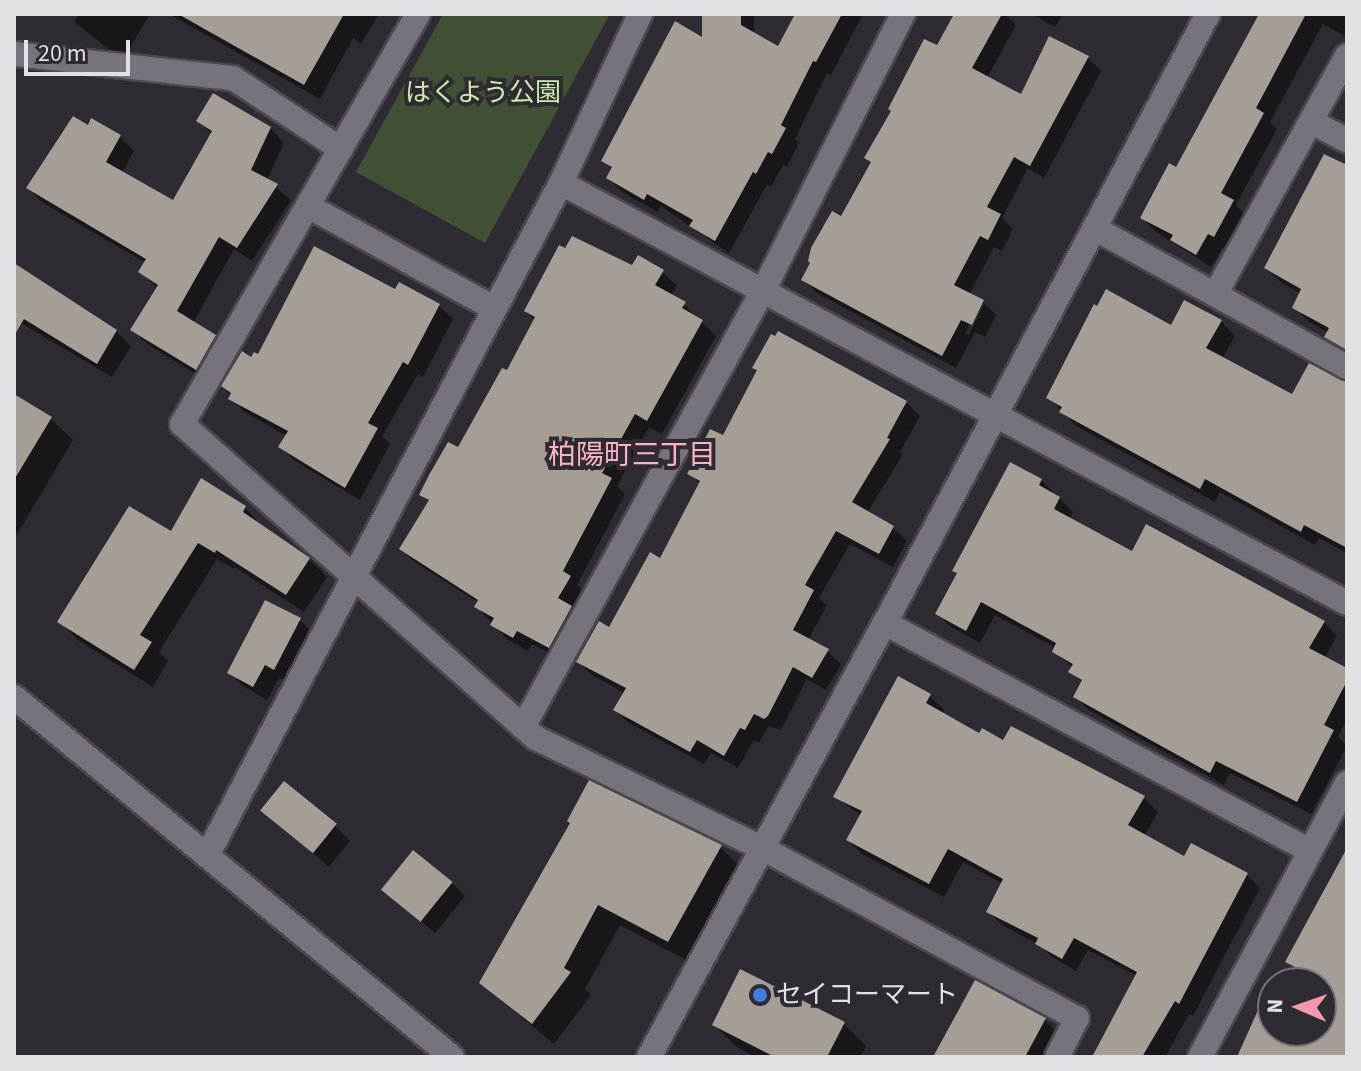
<!DOCTYPE html>
<meta charset="utf-8">
<style>
body{margin:0}
#map{position:relative;width:1361px;height:1071px;overflow:hidden;background:#2f2b32;font-family:"Source Sans 3","Noto Sans JP",sans-serif}
div>[style]{position:absolute}
[style*='--x']{left:calc(var(--x)*1px);top:calc(var(--y)*1px);width:calc(var(--w)*1px);rotate:calc(var(--a)*1deg)}
.green>*{inset:0;background:#425035}
.shadow>*{inset:0;background:#0007}
.building>*{inset:0;background:#a59e96;transform-origin:0 0}
.roads{filter:drop-shadow(2px 0 #4c484f) drop-shadow(-2px 0 #4c484f) drop-shadow(0 2px #4c484f) drop-shadow(0 -2px #4c484f)}
.street>*{height:24px;margin:-12px;padding:0 12px;transform-origin:12px;border-radius:12px;background:#77727b}
.secondary>*{height:24px;margin:-12px;padding:0 12px;transform-origin:12px;border-radius:12px;background:#77727b}
.dots>*{width:22px;height:22px;translate:-50% -50%;box-sizing:border-box;border:4px solid #2f2b32;border-radius:50%}
span{translate:-50% -50%;white-space:nowrap;text-align:center;line-height:1.15;-webkit-text-stroke:8px #2f2b32;paint-order:stroke}
.park-label{font-size:26px;color:#cbe9ae}
.poi-label{font-size:26px;color:#e2e0e4}
.left{translate:0 -50%;text-align:left}
.neighbourhood-label{font-size:28px;color:#f8b4c2}
.frame{position:absolute;inset:0;border:16px solid #e2e0e4;pointer-events:none}
.north{position:absolute;left:1257px;top:967px;width:80px;height:80px;box-sizing:border-box;background:#2f2b32;border:2px solid #777379;border-radius:50%;rotate:272deg;font-size:22px;font-weight:700;line-height:32px;text-align:center;color:#e2e0e4}
.north::after{content:'';display:block;margin:auto;width:28px;height:36px;background:#f29aad;clip-path:polygon(50% 0,100% 100%,50% 72%,0 100%)}
.scale{position:absolute;left:24px;top:40px;width:106px;height:36px;box-sizing:border-box;border:4px solid #e2e0e4;border-top:0;padding-left:10px;font-size:24px;line-height:28px;white-space:nowrap;color:#e2e0e4;-webkit-text-stroke:6px #2f2b32;paint-order:stroke}
</style>
<div id="map">
<div class="green">
<i style="clip-path:polygon(443px 14px,610px 14px,485px 243px,356px 172px)"></i>
</div>
<div class="shadow">
<i style="clip-path:polygon(79px 14px,150px 14px,127px 53px,123px 51px,119px 57px,74px 22px)"></i>
<i style="clip-path:polygon(169px 14px,379px 14px,361px 44px,353px 38px,320px 99px)"></i>
<i style="clip-path:polygon(704px 14px,754px 14px,754px 35px,779px 49px,797px 14px,863px 14px,831px 75px,827px 73px,795px 139px,799px 143px,787px 167px,783px 165px,771px 187px,767px 185px,729px 253px,661px 206px,658px 212px,622px 192px,608px 178px,613px 170px,603px 160px,704px 40px)"></i>
<i style="clip-path:polygon(evenodd,956px 14px,1005px 14px,1016px 25px,987px 78px,1022px 97px,1087px 57px,1101px 71px,1044px 178px,1028px 168px,1002px 218px,1013px 229px,1002px 251px,994px 247px,969px 295px,983px 302px,996px 315px,985px 337px,975px 332px,956px 368px,817px 293px,804px 280px,872px 163px,866px 158px,956px 14px,980px 304px,984px 304px,969px 335px,965px 333px,980px 304px)"></i>
<i style="clip-path:polygon(1032px 14px,1063px 14px,1055px 27px)"></i>
<i style="clip-path:polygon(1261px 14px,1347px 14px,1347px 33px,1345px 36px,1323px 24px,1270px 122px,1277px 129px,1236px 205px,1247px 216px,1228px 250px,1223px 247px,1211px 267px,1156px 232px,1142px 218px,1176px 170px)"></i>
<i style="clip-path:polygon(199px 121px,270px 128px,284px 143px,267px 180px,291px 200px,252px 261px,234px 249px,193px 323px,229px 351px,210px 383px,147px 344px,133px 329px,158px 288px,140px 272px,146px 263px,43px 203px,28px 188px,63px 130px,88px 128px,120px 137px,134px 151px,122px 173px,173px 202px,212px 134px)"></i>
<i style="clip-path:polygon(1347px 168px,1347px 343px,1309px 322px,1294px 307px,1301px 294px,1281px 282px,1266px 268px)"></i>
<i style="clip-path:polygon(14px 267px,116px 331px,131px 346px,112px 377px,14px 319px)"></i>
<i style="clip-path:polygon(633px 268px,662px 272px,677px 286px,671px 296px,684px 304px,716px 336px,662px 434px,649px 427px,617px 486px,625px 494px,577px 585px,584px 592px,573px 610px,586px 622px,564px 661px,532px 644px,528px 651px,507px 639px,477px 607px,479px 603px,416px 563px,401px 549px,430px 503px,421px 494px,459px 450px,536px 321px,526px 311px)"></i>
<i style="clip-path:polygon(395px 292px,439px 306px,453px 319px,423px 377px,418px 374px,382px 436px,390px 444px,360px 500px,295px 461px,281px 447px,287px 436px,244px 412px,223px 386px,252px 359px)"></i>
<i style="clip-path:polygon(1221px 321px,1235px 336px,1222px 359px,1293px 396px,1347px 389px,1347px 553px,1319px 538px,1315px 545px,1220px 492px,1215px 502px,1076px 426px,1048px 397px,1172px 328px)"></i>
<i style="clip-path:polygon(779px 334px,906px 402px,920px 416px,900px 452px,903px 454px,867px 513px,893px 528px,907px 541px,893px 567px,850px 544px,819px 598px,827px 605px,808px 640px,827px 651px,841px 664px,826px 690px,807px 679px,781px 730px,769px 726px,759px 743px,754px 740px,738px 768px,711px 753px,704px 764px,629px 723px,616px 710px,625px 693px,592px 675px,578px 662px,610px 630px,661px 561px,700px 484px,690px 474px,724px 438px)"></i>
<i style="clip-path:polygon(14px 396px,50px 418px,73px 440px,14px 539px)"></i>
<i style="clip-path:polygon(1041px 480px,1073px 512px,1069px 519px,1133px 554px,1324px 622px,1337px 636px,1324px 659px,1347px 670px,1347px 719px,1338px 737px,1347px 746px,1311px 814px,1230px 773px,1224px 785px,1089px 710px,1075px 696px,1083px 683px,1071px 672px,1073px 668px,1054px 651px,1056px 648px,995px 615px,980px 643px,951px 627px,937px 614px)"></i>
<i style="clip-path:polygon(245px 507px,262px 527px,309px 559px,327px 577px,304px 612px,235px 567px,234px 569px,217px 559px,159px 652px,168px 661px,153px 687px,78px 640px,60px 622px,172px 534px)"></i>
<i style="clip-path:polygon(299px 619px,313px 633px,288px 682px,279px 678px,267px 700px,243px 686px,230px 672px)"></i>
<i style="clip-path:polygon(930px 696px,944px 710px,942px 714px,980px 735px,1144px 798px,1158px 812px,1144px 836px,1185px 859px,1246px 874px,1260px 888px,1193px 1016px,1189px 1014px,1165px 1057px,1094px 1057px,1137px 976px,1088px 950px,1076px 971px,1052px 957px,1038px 944px,1002px 925px,988px 912px,1003px 884px,963px 862px,944px 897px,862px 854px,848px 840px,861px 816px,836px 796px)"></i>
<i style="clip-path:polygon(572px 823px,720px 847px,742px 868px,690px 962px,620px 925px,585px 989px,591px 995px,554px 1044px,481px 983px)"></i>
<i style="clip-path:polygon(278px 824px,335px 826px,350px 841px,329px 867px)"></i>
<i style="clip-path:polygon(452px 883px,465px 896px,435px 933px,384px 890px)"></i>
<i style="clip-path:polygon(1045px 1020px,1066px 1041px,1058px 1057px,935px 1057px)"></i>
<i style="clip-path:polygon(844px 1024px,866px 1046px,860px 1057px,756px 1057px,737px 1047px,714px 1025px)"></i>
</div>
<div class="building">
<i style="clip-path:polygon(178px 14px,344px 14px,304px 85px)"></i>
<i style="clip-path:polygon(702px 14px,741px 14px,741px 25px,778px 46px,795px 14px,842px 14px,816px 62px,813px 61px,781px 125px,786px 128px,772px 154px,768px 152px,756px 174px,753px 172px,715px 241px,689px 226px,693px 220px,647px 194px,644px 200px,606px 178px,612px 167px,601px 161px,675px 21px,702px 37px)"></i>
<i style="clip-path:polygon(954px 14px,1002px 14px,972px 68px,1021px 94px,1049px 36px,1089px 56px,1030px 166px,1014px 157px,987px 207px,1001px 214px,988px 240px,980px 236px,954px 285px,984px 300px,972px 325px,961px 320px,942px 356px,801px 280px,810px 263px,808px 261px,811px 248px,832px 211px,841px 216px,871px 162px,864px 158px,891px 111px,888px 109px,924px 39px,937px 45px)"></i>
<i style="clip-path:polygon(1259px 14px,1306px 14px,1256px 108px,1264px 113px,1221px 193px,1234px 200px,1214px 237px,1208px 234px,1196px 255px,1170px 240px,1173px 235px,1140px 218px,1169px 163px,1176px 167px)"></i>
<i style="clip-path:polygon(213px 93px,271px 127px,251px 170px,278px 184px,237px 248px,219px 237px,177px 311px,216px 335px,196px 370px,130px 330px,158px 285px,138px 272px,146px 259px,26px 188px,73px 116px,88px 125px,91px 118px,121px 135px,106px 162px,173px 200px,212px 131px,196px 121px)"></i>
<i style="clip-path:polygon(1324px 154px,1347px 165px,1347px 350px,1324px 337px,1329px 328px,1292px 308px,1301px 289px,1264px 268px)"></i>
<i style="clip-path:polygon(572px 236px,632px 265px,638px 255px,664px 270px,655px 285px,686px 302px,682px 308px,703px 320px,647px 421px,635px 414px,602px 473px,612px 478px,563px 571px,571px 576px,558px 598px,572px 606px,549px 648px,517px 631px,513px 638px,490px 625px,494px 618px,474px 607px,478px 600px,399px 549px,429px 500px,419px 495px,429px 475px,448px 442px,458px 447px,502px 368px,507px 370px,535px 317px,524px 311px,559px 245px,565px 248px)"></i>
<i style="clip-path:polygon(314px 246px,395px 289px,399px 282px,440px 304px,408px 365px,403px 362px,368px 423px,378px 428px,345px 488px,278px 447px,288px 431px,228px 399px,231px 393px,221px 386px,242px 351px,251px 357px,254px 352px,258px 354px)"></i>
<i style="clip-path:polygon(14px 263px,117px 330px,97px 364px,24px 319px,14px 336px)"></i>
<i style="clip-path:polygon(1106px 289px,1171px 325px,1184px 300px,1222px 320px,1206px 348px,1292px 394px,1309px 363px,1347px 382px,1347px 548px,1304px 525px,1301px 532px,1205px 479px,1200px 489px,1059px 412px,1062px 407px,1046px 398px,1094px 304px,1097px 306px)"></i>
<i style="clip-path:polygon(778px 331px,907px 401px,887px 438px,890px 439px,852px 502px,894px 526px,879px 554px,836px 531px,805px 585px,814px 590px,793px 630px,829px 649px,812px 678px,793px 667px,768px 716px,764px 719px,754px 714px,745px 730px,740px 728px,724px 756px,697px 740px,690px 752px,613px 710px,626px 688px,576px 662px,599px 621px,609px 627px,650px 552px,660px 558px,700px 481px,687px 474px,710px 429px,723px 435px,757px 370px,752px 368px,771px 334px,775px 336px)"></i>
<i style="clip-path:polygon(14px 394px,52px 417px,14px 480px)"></i>
<i style="clip-path:polygon(1010px 462px,1042px 479px,1039px 485px,1060px 497px,1054px 509px,1132px 551px,1146px 524px,1325px 621px,1309px 648px,1347px 668px,1347px 681px,1324px 725px,1334px 730px,1297px 802px,1216px 761px,1210px 773px,1073px 697px,1082px 680px,1068px 672px,1073px 664px,1052px 652px,1056px 643px,981px 602px,966px 631px,935px 614px,957px 573px,952px 571px)"></i>
<i style="clip-path:polygon(201px 478px,246px 506px,243px 512px,310px 558px,286px 595px,216px 550px,215px 553px,198px 543px,140px 635px,152px 642px,134px 670px,57px 622px,129px 506px,171px 531px)"></i>
<i style="clip-path:polygon(265px 600px,301px 618px,274px 670px,265px 665px,253px 687px,227px 673px)"></i>
<i style="clip-path:polygon(898px 676px,931px 694px,926px 703px,979px 733px,982px 728px,1003px 740px,1011px 726px,1145px 796px,1128px 825px,1184px 856px,1191px 843px,1248px 873px,1179px 1004px,1175px 1001px,1142px 1057px,1092px 1057px,1137px 972px,1074px 938px,1062px 959px,1035px 944px,1038px 938px,986px 912px,1003px 879px,948px 849px,929px 884px,846px 840px,862px 811px,833px 797px)"></i>
<i style="clip-path:polygon(589px 780px,722px 845px,668px 942px,598px 905px,564px 968px,571px 972px,532px 1024px,479px 983px,570px 823px,567px 821px)"></i>
<i style="left:284px;top:781px;width:68px;height:38px;rotate:39deg"></i>
<i style="clip-path:polygon(1347px 848px,1347px 1057px,1237px 1057px,1258px 1010px,1271px 1017px,1273px 1014px,1273px 1031px,1321px 1031px,1321px 983px,1291px 983px,1299px 969px,1285px 962px)"></i>
<i style="left:413px;top:850px;width:51px;height:51px;rotate:39deg"></i>
<i style="clip-path:polygon(740px 969px,845px 1022px,827px 1057px,775px 1057px,712px 1025px)"></i>
<i style="clip-path:polygon(975px 980px,1046px 1018px,1025px 1057px,933px 1057px)"></i>
</div>
<div class="roads">
<div class="street">
<i style="--x:418;--y:14;--w:473;--a:119.9"></i>
<i style="--x:182;--y:424;--w:473;--a:41.6"></i>
<i style="--x:536;--y:738;--w:251;--a:26"></i>
<i style="--x:762;--y:848;--w:358;--a:28.4"></i>
<i style="--x:1077;--y:1018;--w:44;--a:117.1"></i>
<i style="--x:14;--y:54;--w:220;--a:6.3"></i>
<i style="--x:233;--y:78;--w:129;--a:33.3"></i>
<i style="--x:1312;--y:122;--w:40;--a:28"></i>
<i style="--x:561;--y:183;--w:891;--a:28.12"></i>
<i style="--x:308;--y:206;--w:213;--a:28.8"></i>
<i style="--x:1094;--y:228;--w:289;--a:28.8"></i>
<i style="--x:1216;--y:293;--w:271;--a:-61.1"></i>
<i style="--x:885;--y:623;--w:481;--a:28.2"></i>
<i style="--x:523;--y:727;--w:495;--a:-61.2"></i>
<i style="--x:762;--y:293;--w:313;--a:-63.2"></i>
<i style="--x:207;--y:856;--w:760;--a:-62.26"></i>
<i style="--x:561;--y:183;--w:187;--a:-64.9"></i>
<i style="--x:649;--y:1057;--w:494;--a:-61.5"></i>
<i style="--x:885;--y:623;--w:689;--a:-62.06"></i>
<i style="--x:1200;--y:1057;--w:311;--a:-61.8"></i>
</div>
<div class="secondary">
<i style="--x:14;--y:697;--w:567;--a:39.42"></i>
</div>
</div>
<div class="dots">
<i style="left:760px;top:995px;background:#3f7fe0"></i>
</div>
<div class="park-label">
<span style="left:483px;top:93px">はくよう公園</span>
</div>
<div class="poi-label">
<span class="left" style="left:776px;top:995px">セイコーマート</span>
</div>
<div class="neighbourhood-label">
<span style="left:632px;top:455px">柏陽町三丁目</span>
</div>
<div class="frame"></div>
<div class="north">N</div>
<div class="scale">20 m</div>
</div>
